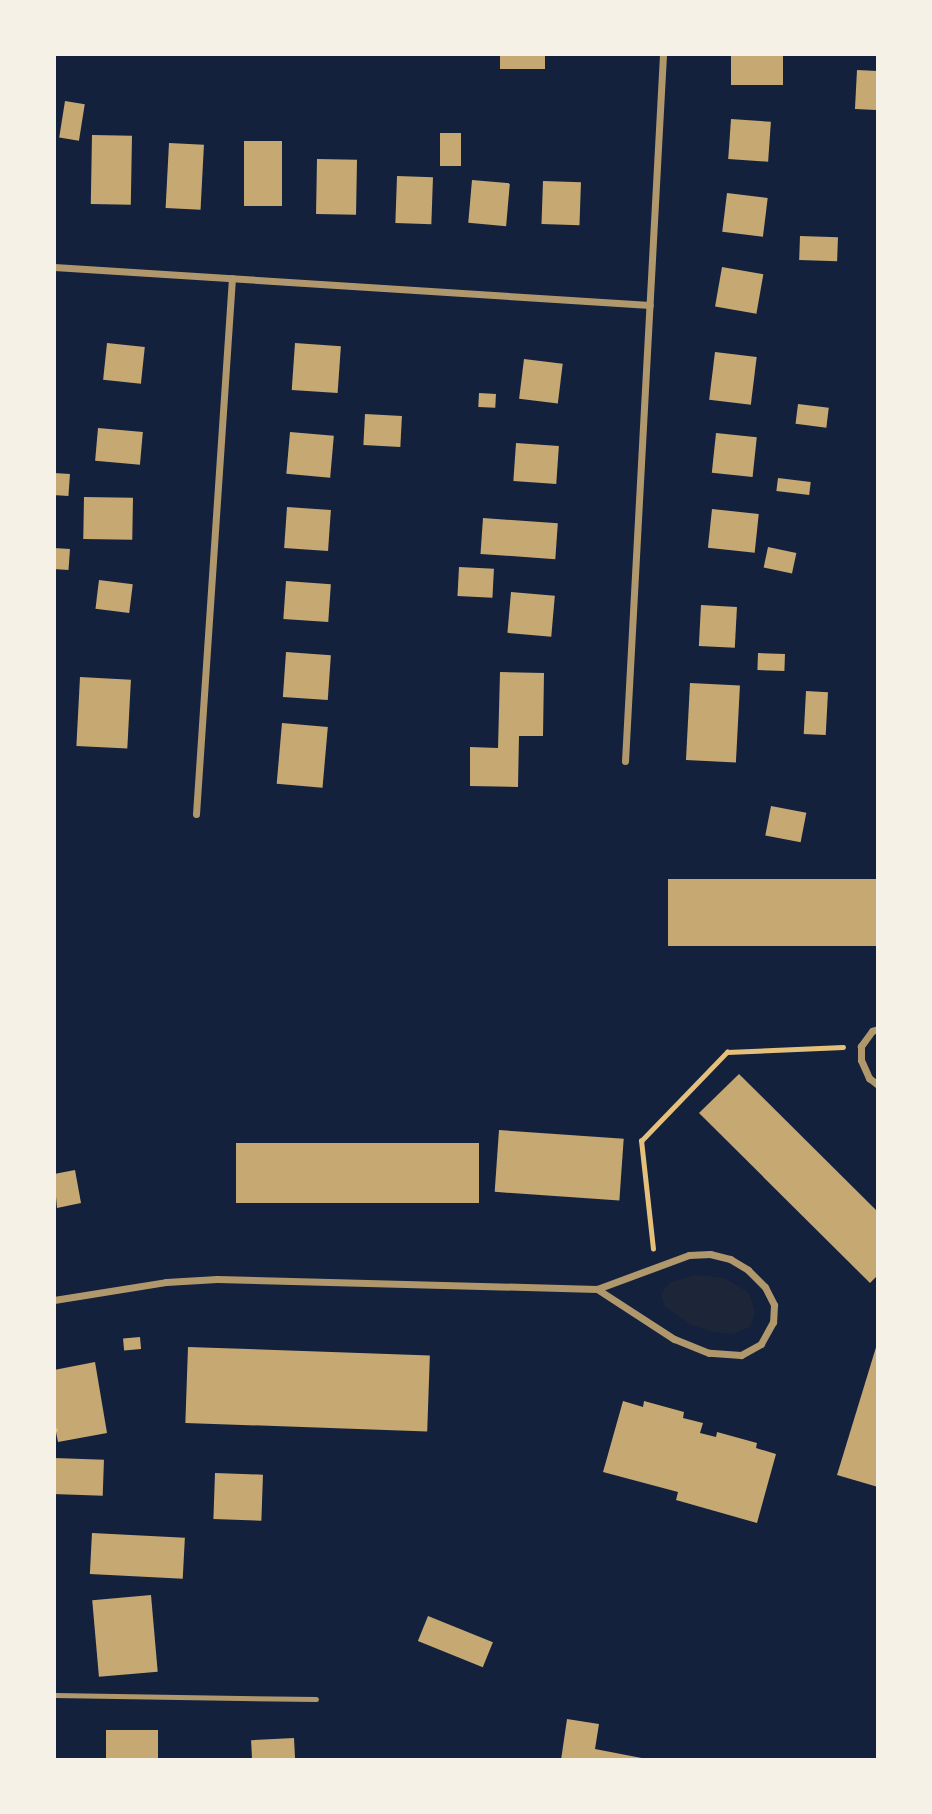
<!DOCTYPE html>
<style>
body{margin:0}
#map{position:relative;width:932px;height:1814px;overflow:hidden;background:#14213d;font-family:Arial,sans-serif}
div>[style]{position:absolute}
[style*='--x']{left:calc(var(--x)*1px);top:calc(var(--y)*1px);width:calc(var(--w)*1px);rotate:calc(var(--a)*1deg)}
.green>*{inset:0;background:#1d2539}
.building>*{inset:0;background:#c6a872;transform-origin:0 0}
.path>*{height:4.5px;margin:-2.25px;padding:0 2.25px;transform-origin:2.25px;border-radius:2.25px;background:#e5c07b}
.service>*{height:5px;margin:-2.5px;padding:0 2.5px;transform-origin:2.5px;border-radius:2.5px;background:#b1986c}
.minor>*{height:7px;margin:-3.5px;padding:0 3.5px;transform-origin:3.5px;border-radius:3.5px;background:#b1986c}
span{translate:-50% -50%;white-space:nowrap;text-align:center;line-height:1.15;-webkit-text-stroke:7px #f6f1e7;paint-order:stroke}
.frame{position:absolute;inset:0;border:56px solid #f6f1e7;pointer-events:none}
</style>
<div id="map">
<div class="green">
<i style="clip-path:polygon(695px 1275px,725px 1278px,749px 1293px,755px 1313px,750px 1327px,733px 1334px,714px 1332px,691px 1325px,665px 1307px,661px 1293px,671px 1282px)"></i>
</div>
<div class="building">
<i style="left:500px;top:54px;width:45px;height:15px"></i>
<i style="left:731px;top:54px;width:52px;height:31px"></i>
<i style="left:857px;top:70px;width:21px;height:39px;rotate:3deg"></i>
<i style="left:65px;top:101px;width:20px;height:37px;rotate:9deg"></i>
<i style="left:731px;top:119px;width:40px;height:40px;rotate:4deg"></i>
<i style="left:440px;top:133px;width:21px;height:33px"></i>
<i style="left:92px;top:135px;width:40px;height:69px;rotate:1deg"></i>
<i style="left:244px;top:141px;width:38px;height:65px"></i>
<i style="left:169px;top:143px;width:35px;height:65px;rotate:3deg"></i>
<i style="left:317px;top:159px;width:40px;height:55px;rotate:1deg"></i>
<i style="left:397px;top:176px;width:36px;height:47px;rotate:2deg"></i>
<i style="left:472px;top:180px;width:38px;height:43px;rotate:5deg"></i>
<i style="left:543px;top:181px;width:38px;height:43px;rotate:2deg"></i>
<i style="left:727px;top:193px;width:41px;height:39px;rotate:7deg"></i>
<i style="left:800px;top:236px;width:38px;height:24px;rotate:2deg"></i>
<i style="left:722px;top:267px;width:42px;height:40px;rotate:10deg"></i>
<i style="left:107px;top:343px;width:38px;height:37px;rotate:6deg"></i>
<i style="left:295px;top:343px;width:46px;height:47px;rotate:4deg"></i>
<i style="left:715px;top:352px;width:42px;height:48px;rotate:7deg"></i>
<i style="left:524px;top:359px;width:39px;height:40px;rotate:7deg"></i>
<i style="left:479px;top:393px;width:17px;height:14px;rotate:3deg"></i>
<i style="left:798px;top:404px;width:31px;height:20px;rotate:7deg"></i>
<i style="left:365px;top:414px;width:37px;height:31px;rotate:3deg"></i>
<i style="left:98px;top:428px;width:45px;height:33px;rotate:5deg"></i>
<i style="left:290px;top:432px;width:44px;height:42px;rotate:5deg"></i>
<i style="left:716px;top:433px;width:41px;height:40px;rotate:6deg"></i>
<i style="left:516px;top:443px;width:43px;height:38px;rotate:4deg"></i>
<i style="left:54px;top:473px;width:16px;height:22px;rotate:4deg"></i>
<i style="left:778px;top:478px;width:33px;height:13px;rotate:7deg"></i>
<i style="left:84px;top:497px;width:49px;height:42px;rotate:1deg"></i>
<i style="left:287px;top:507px;width:44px;height:41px;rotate:4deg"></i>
<i style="left:712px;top:509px;width:47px;height:39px;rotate:6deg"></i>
<i style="left:483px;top:518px;width:75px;height:36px;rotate:4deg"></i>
<i style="left:768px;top:547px;width:29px;height:21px;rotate:12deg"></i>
<i style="left:54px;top:548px;width:16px;height:21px;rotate:4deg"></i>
<i style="left:459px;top:567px;width:35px;height:29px;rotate:3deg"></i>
<i style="left:99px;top:580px;width:34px;height:29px;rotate:7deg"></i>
<i style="left:286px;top:581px;width:45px;height:38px;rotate:4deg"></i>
<i style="left:511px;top:592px;width:44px;height:41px;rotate:5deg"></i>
<i style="left:701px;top:605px;width:36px;height:41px;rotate:3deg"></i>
<i style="left:286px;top:652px;width:45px;height:45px;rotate:4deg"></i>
<i style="left:758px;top:653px;width:27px;height:17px;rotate:2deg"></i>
<i style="clip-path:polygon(500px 672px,544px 673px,543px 736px,519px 736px,518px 787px,470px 786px,470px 747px,498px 748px)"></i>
<i style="left:80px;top:677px;width:51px;height:69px;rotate:3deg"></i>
<i style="left:690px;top:683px;width:50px;height:77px;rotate:3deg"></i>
<i style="left:806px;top:691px;width:22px;height:43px;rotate:3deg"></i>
<i style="left:282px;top:723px;width:46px;height:61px;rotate:5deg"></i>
<i style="left:771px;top:806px;width:36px;height:30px;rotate:11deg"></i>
<i style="left:878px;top:879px;width:67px;height:210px;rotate:90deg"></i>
<i style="clip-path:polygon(739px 1074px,878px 1212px,878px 1275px,870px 1283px,699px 1113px)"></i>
<i style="left:499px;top:1130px;width:125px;height:62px;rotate:4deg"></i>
<i style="left:479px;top:1143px;width:60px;height:243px;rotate:90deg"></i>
<i style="clip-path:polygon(75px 1170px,81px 1203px,57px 1208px,54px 1174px)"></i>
<i style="left:140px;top:1337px;width:12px;height:17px;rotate:85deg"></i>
<i style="clip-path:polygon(877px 1344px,878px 1344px,878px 1487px,837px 1475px)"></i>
<i style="left:188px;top:1347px;width:242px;height:76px;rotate:2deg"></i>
<i style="clip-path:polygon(95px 1362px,107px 1433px,58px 1442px,54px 1423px,54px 1370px)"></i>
<i style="clip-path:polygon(623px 1401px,643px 1407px,644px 1401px,684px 1412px,683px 1418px,703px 1423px,700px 1433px,716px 1437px,717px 1432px,757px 1443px,756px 1448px,776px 1454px,757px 1523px,676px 1500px,678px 1492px,603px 1472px)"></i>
<i style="left:54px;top:1458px;width:50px;height:36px;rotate:2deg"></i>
<i style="left:215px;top:1473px;width:48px;height:46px;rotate:2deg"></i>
<i style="left:92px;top:1533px;width:93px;height:41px;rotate:3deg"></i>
<i style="left:151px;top:1595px;width:77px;height:59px;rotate:85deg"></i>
<i style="left:428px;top:1616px;width:70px;height:27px;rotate:22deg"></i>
<i style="clip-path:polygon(567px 1719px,599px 1724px,595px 1749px,652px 1760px,561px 1760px)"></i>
<i style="left:106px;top:1730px;width:52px;height:30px"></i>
<i style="left:294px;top:1738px;width:22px;height:43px;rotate:87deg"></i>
</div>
<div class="path">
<i style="--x:653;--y:1249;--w:109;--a:-96.3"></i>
<i style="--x:641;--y:1141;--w:124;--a:-46"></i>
<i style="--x:727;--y:1052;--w:116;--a:-2.5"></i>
<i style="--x:54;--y:1430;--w:2;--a:0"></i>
</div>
<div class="service">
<i style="--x:54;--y:1695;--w:262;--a:0.9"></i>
</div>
<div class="minor">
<i style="--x:54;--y:267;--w:597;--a:3.65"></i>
<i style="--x:625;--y:761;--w:708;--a:-86.92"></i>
<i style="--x:196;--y:814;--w:537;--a:-86.16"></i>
<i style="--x:878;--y:1029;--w:6;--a:162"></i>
<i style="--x:872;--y:1031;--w:19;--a:126"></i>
<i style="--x:861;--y:1046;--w:14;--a:90"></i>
<i style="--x:861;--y:1060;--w:20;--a:66"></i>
<i style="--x:869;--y:1078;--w:11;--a:38"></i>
<i style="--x:54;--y:1300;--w:113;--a:-9.1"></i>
<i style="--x:166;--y:1282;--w:51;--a:-3.4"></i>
<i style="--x:217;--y:1279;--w:380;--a:1.5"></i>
<i style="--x:597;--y:1289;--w:98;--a:-20.3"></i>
<i style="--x:689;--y:1255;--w:21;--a:-3"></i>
<i style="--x:710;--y:1254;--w:21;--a:14"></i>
<i style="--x:730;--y:1259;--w:21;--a:31"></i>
<i style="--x:748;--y:1270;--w:24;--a:45"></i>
<i style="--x:765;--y:1287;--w:20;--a:63"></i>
<i style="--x:774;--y:1305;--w:17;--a:93"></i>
<i style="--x:773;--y:1322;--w:25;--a:119"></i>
<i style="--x:761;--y:1344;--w:23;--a:151"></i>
<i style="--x:741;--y:1355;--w:32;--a:-176"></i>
<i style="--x:709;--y:1353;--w:38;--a:-158"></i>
<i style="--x:674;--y:1339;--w:92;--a:-147"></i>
</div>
<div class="frame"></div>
</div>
